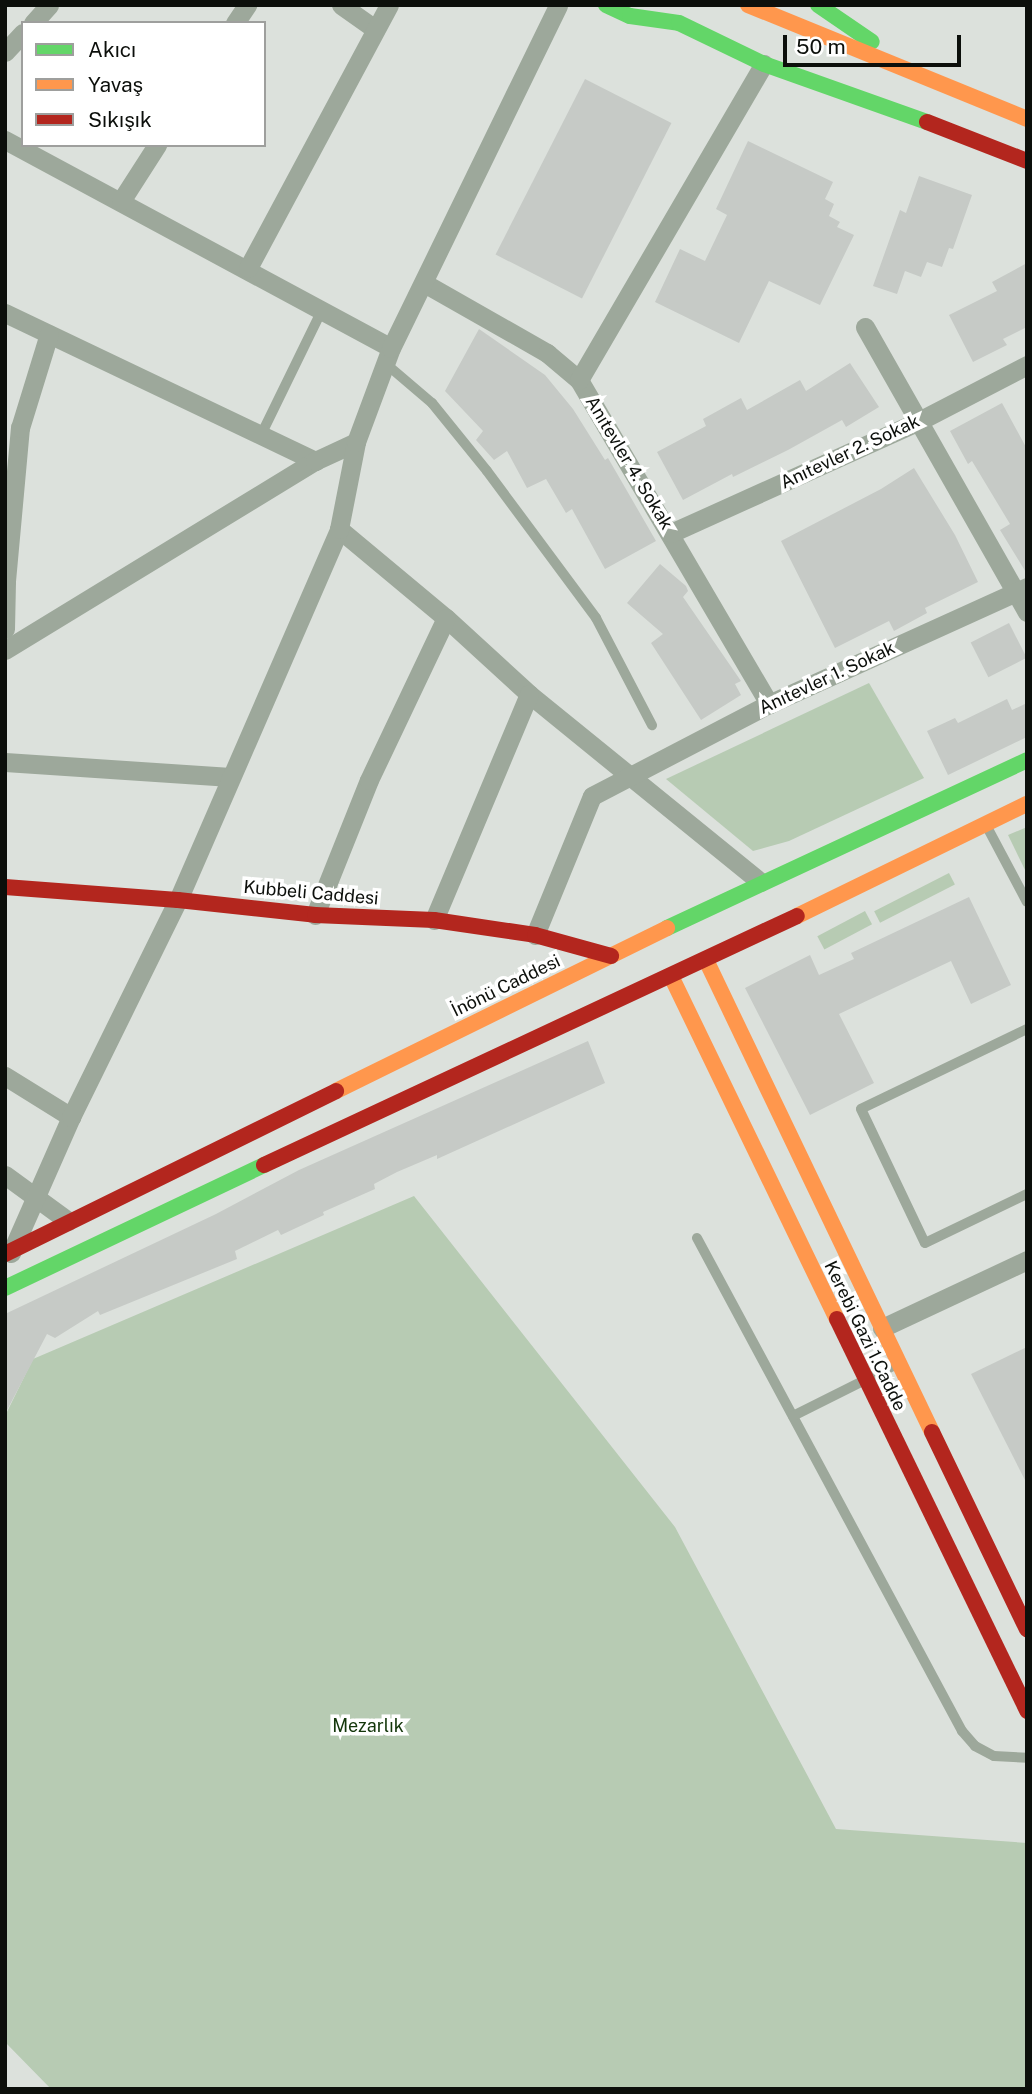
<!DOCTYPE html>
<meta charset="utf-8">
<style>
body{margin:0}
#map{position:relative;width:1032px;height:2094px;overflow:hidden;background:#dce1dc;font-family:"Public Sans",sans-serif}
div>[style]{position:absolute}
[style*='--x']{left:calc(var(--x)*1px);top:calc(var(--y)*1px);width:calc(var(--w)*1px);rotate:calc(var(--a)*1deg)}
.green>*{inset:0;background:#b7cbb3;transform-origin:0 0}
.building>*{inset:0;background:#c6cac6;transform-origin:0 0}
.lane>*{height:10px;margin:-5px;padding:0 5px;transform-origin:5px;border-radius:5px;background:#9da89b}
.street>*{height:19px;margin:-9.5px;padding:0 9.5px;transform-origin:9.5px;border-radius:9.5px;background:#9da89b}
.fast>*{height:16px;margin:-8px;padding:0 8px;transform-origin:8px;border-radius:8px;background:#63d668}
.slow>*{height:16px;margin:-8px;padding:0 8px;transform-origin:8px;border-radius:8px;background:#ff974d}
.jam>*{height:16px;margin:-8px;padding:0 8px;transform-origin:8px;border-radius:8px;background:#b3261e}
span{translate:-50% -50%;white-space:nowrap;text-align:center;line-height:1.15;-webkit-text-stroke:7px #fff;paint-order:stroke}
.street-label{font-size:18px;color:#0c0f0b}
.park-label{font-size:18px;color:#13360a}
.frame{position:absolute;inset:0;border:7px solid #0c0f0b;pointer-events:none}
.legend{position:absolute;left:21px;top:21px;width:245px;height:126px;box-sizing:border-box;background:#fff;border:2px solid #9e9f9d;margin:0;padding:9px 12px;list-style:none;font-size:21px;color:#0c0f0b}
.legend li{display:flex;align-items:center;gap:14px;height:35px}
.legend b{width:35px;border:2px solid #9e9f9d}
.scale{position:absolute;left:783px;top:35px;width:178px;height:32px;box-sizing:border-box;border:4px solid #0c0f0b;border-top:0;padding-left:9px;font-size:21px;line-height:24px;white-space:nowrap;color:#0c0f0b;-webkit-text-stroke:5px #fff;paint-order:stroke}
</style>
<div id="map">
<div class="green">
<i style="clip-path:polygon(869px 683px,924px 778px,789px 841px,753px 851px,666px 779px)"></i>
<i style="clip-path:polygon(1027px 827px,1027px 874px,1008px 835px)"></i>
<i style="left:949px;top:873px;width:13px;height:84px;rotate:63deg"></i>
<i style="left:865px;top:911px;width:15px;height:54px;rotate:62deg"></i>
<i style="clip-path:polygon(414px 1196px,675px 1527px,836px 1829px,1027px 1843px,1027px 2089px,51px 2089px,5px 2042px,5px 1416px,33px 1359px)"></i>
</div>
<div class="building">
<i style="left:585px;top:79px;width:97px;height:197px;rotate:27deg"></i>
<i style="clip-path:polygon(748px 141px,833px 182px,825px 199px,834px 204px,829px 216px,840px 222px,837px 227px,854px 235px,820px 305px,769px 281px,739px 343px,655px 302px,680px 249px,705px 261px,727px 215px,716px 209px)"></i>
<i style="clip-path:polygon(919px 176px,972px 195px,953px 249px,949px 248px,942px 267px,927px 262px,921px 277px,905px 271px,897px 294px,873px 286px,900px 210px,906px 213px)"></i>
<i style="clip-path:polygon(1027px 263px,1027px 327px,1003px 339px,1007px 345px,973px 362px,949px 315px,997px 291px,992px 282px)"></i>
<i style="clip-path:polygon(479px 329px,545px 375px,573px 409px,605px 460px,608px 458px,656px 541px,605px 569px,572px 509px,566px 513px,546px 479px,527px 488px,507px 451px,494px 460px,476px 440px,483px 431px,445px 391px)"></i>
<i style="clip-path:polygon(850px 363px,879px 407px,846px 427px,842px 420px,788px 450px,733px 477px,732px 474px,683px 500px,657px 452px,706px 426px,703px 419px,741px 398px,747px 410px,800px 380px,806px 391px)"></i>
<i style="clip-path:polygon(1002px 403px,1027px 449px,1027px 574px,1000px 530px,1010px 524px,972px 461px,968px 464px,950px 431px)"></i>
<i style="clip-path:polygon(914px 468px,955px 535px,978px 582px,925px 608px,927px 613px,894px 631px,889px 621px,835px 648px,781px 541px,881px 489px)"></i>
<i style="clip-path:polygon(660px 564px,686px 586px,688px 591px,683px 597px,741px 681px,735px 684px,741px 695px,701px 720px,651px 643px,663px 634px,627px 603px)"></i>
<i style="left:1009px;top:623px;width:39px;height:43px;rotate:63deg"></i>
<i style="clip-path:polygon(1007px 699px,1012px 710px,1027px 703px,1027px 737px,948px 775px,927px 731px,955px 718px,958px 723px)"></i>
<i style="clip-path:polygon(969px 897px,1011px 985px,971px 1004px,951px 961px,839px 1014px,874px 1083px,810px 1115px,745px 988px,810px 955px,819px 975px,854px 959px,851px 953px)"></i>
<i style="clip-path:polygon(588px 1041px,605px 1083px,437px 1159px,437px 1155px,397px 1172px,374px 1184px,375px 1189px,323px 1212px,324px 1215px,281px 1235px,278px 1230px,235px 1251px,237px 1259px,100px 1315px,98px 1311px,55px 1338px,47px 1334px,5px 1414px,5px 1314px,216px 1214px,299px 1170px)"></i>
<i style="clip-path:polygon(1027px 1347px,1027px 1484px,971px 1374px)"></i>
</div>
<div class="lane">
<i style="--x:385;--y:363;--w:62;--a:40.4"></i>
<i style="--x:432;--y:403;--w:87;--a:51"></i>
<i style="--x:487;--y:471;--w:183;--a:53.4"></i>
<i style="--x:596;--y:618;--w:121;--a:62.4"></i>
<i style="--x:261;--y:435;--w:139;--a:-64"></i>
<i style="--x:986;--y:825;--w:87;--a:62"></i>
<i style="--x:1027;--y:1029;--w:184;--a:154.3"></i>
<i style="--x:861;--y:1109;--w:148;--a:64.5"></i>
<i style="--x:925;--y:1243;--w:113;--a:-25.7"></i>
<i style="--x:697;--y:1238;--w:560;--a:61.74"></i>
<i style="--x:962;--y:1731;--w:20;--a:49"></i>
<i style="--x:975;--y:1746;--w:21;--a:28"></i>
<i style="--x:994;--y:1756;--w:33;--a:3"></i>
<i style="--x:793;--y:1416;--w:119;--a:-26.6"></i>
</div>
<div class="street">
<i style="--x:341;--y:5;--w:42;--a:35.2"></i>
<i style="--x:33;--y:23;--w:24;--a:-48"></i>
<i style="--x:235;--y:23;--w:22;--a:-56"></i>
<i style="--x:5;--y:52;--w:26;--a:-47"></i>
<i style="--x:5;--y:140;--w:438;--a:28.3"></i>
<i style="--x:121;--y:201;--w:67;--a:-57.3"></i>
<i style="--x:248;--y:268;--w:298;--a:-61.8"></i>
<i style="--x:424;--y:283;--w:142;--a:29.6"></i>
<i style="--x:547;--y:353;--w:42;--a:40.2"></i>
<i style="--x:579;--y:380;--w:376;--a:59.6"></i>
<i style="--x:5;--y:313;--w:344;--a:25.5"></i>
<i style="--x:865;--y:327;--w:328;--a:60.4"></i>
<i style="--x:579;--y:380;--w:366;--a:-59.7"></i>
<i style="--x:339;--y:529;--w:139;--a:39.8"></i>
<i style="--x:446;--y:618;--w:113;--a:42.5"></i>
<i style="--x:529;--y:694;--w:298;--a:39.1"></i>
<i style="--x:671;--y:533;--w:272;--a:-24.3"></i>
<i style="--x:919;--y:421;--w:122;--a:-27.4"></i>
<i style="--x:5;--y:629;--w:48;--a:-88.8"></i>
<i style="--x:6;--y:581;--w:154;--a:-84.8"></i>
<i style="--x:20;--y:428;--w:98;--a:-72.9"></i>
<i style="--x:5;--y:650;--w:363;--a:-31.4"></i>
<i style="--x:315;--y:461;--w:45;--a:-24.9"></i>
<i style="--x:5;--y:762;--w:226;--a:3.8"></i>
<i style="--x:315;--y:915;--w:145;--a:-68.2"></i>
<i style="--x:369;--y:780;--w:179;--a:-64.6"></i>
<i style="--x:434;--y:920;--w:245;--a:-67.2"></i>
<i style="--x:535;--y:935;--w:150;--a:-67.7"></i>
<i style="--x:592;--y:796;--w:199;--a:-27.5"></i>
<i style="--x:769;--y:704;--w:283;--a:-24.4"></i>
<i style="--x:5;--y:1076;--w:78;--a:31.8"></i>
<i style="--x:5;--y:1175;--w:78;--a:36.1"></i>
<i style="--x:11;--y:1253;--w:149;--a:-66.2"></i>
<i style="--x:71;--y:1117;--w:242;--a:-63.8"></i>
<i style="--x:178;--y:900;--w:404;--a:-66.5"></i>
<i style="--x:339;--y:529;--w:89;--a:-78.9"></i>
<i style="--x:356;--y:442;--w:100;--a:-69.6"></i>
<i style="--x:391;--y:348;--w:381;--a:-64"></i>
<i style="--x:882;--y:1328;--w:160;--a:-25.1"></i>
</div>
<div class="fast">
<i style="--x:606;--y:5;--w:26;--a:25"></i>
<i style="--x:630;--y:16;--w:49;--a:8.1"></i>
<i style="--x:679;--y:23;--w:94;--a:25.8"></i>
<i style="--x:764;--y:64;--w:173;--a:19.6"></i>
<i style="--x:818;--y:5;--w:65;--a:34.4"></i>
<i style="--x:667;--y:928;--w:397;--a:-25"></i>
<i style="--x:5;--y:1288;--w:287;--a:-25.4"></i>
</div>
<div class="slow">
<i style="--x:748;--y:5;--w:301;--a:22.2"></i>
<i style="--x:797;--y:916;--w:256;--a:-26"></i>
<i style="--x:706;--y:960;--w:523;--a:64.41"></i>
<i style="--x:671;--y:976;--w:381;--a:64.2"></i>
<i style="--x:336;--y:1091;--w:369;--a:-26.2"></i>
</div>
<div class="jam">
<i style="--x:927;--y:122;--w:107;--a:21.3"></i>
<i style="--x:5;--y:887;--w:173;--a:4.3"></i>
<i style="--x:178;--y:900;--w:138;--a:6.2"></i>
<i style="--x:315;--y:915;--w:119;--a:2.4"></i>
<i style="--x:434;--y:920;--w:102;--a:8.4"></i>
<i style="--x:535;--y:935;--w:79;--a:15.4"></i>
<i style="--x:264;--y:1165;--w:588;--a:-25.04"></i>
<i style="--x:5;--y:1254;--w:369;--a:-26.2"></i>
<i style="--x:837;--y:1319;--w:436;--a:64.1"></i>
<i style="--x:932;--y:1432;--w:219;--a:64.3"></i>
</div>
<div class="street-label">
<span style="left:850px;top:452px;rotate:-25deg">Anıtevler 2. Sokak</span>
<span style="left:629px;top:463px;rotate:59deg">Anıtevler 4. Sokak</span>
<span style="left:827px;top:678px;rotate:-25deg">Anıtevler 1. Sokak</span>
<span style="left:311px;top:893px;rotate:5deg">Kubbeli Caddesi</span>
<span style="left:506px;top:986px;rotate:-26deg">İnönü Caddesi</span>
<span style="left:865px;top:1336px;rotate:64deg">Kerebi Gazi 1.Cadde</span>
</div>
<div class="park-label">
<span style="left:368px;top:1726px">Mezarlık</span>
</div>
<div class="frame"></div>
<ul class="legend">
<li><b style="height:9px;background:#63d668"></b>Akıcı</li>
<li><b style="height:9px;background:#ff974d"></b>Yavaş</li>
<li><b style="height:9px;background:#b3261e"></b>Sıkışık</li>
</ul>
<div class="scale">50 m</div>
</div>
